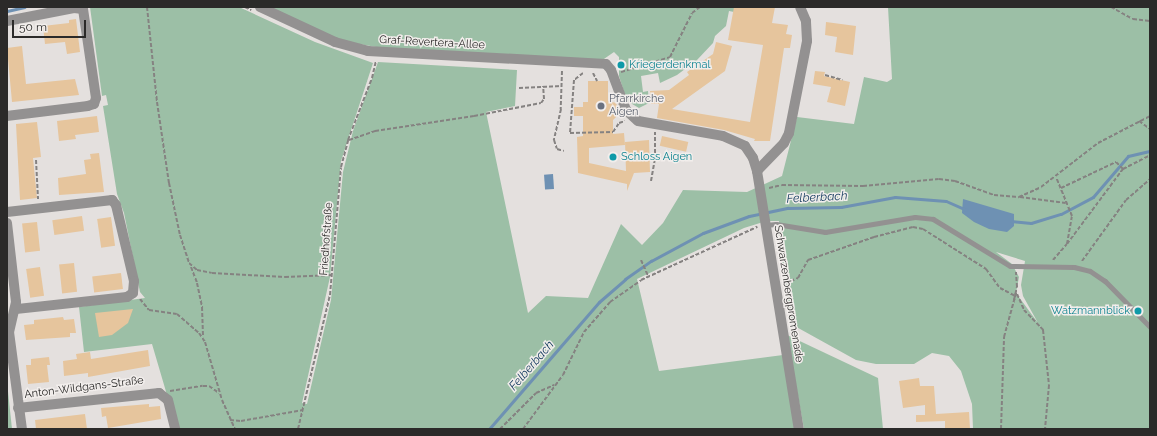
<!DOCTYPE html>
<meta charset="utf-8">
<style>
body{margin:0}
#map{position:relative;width:1157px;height:436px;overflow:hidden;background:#e4e0de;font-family:Raleway,sans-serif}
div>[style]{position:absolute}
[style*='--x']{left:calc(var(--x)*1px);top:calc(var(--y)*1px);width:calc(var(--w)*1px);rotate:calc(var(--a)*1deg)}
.green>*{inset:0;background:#9cbfa6}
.water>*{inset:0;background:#6e91b3;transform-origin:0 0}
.stream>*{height:3px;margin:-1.5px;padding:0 1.5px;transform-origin:1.5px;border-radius:1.5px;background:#6e91b3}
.building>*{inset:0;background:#e6c59d;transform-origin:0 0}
.path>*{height:2px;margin-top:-1px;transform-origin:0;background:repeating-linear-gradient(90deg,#858281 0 4px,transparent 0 6px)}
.service>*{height:5px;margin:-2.5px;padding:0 2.5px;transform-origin:2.5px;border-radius:2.5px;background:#939191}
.minor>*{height:10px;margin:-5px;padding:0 5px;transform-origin:5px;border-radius:5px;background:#939191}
.dots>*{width:11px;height:11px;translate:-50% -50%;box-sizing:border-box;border:2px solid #f2eeec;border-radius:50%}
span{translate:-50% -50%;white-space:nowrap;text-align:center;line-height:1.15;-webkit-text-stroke:3px #f2eeec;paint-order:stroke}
.street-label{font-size:11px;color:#2b2a29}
.culture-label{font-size:11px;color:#0d838f}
.left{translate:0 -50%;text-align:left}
.right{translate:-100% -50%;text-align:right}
.worship-label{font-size:11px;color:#5b616d}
.water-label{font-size:12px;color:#0e375a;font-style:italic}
.frame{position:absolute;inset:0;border:8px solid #2b2a29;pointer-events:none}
.scale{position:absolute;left:12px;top:20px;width:74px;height:18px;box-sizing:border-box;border:2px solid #2b2a29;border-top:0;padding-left:5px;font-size:12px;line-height:14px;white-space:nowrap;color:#2b2a29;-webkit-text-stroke:3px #f2eeec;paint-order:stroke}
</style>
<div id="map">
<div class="green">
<i style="clip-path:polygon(evenodd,90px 7px,239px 7px,315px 42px,373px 63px,341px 161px,330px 277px,302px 403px,307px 404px,331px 300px,343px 172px,353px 131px,378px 62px,517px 70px,515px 106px,486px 112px,528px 313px,546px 296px,588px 298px,621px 224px,642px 245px,663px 223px,683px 190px,747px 192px,782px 176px,797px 117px,854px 124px,864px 77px,887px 82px,892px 79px,888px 7px,1150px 7px,1150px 429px,973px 429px,972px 404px,961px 371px,949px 356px,932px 353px,914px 364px,876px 364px,856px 360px,791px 324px,779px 246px,779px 221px,766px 221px,744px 228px,637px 279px,659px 371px,783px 355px,796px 429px,177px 429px,152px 344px,84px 352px,79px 307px,145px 298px,140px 292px,124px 213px,117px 194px,103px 106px,108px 105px,106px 95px,102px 96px,90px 7px,996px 252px,1025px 261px,1021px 285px,1023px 296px,1038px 323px,1016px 293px,1019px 277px,1012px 264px,996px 252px)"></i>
<i style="clip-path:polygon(269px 7px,744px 7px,739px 13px,729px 11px,726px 26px,715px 36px,713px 43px,697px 60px,677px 75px,660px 83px,658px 73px,641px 76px,643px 92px,648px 91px,649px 103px,639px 108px,627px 101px,619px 76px,619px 57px,614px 52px,601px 61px,382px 48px,342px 41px)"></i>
<i style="clip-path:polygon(787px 335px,878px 378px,883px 429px,804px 429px)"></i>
<i style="clip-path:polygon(7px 382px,12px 429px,7px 429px)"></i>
</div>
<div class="water">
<i style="left:553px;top:174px;width:15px;height:9px;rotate:86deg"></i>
<i style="clip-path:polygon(963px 199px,1014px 214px,1014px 226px,1007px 232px,989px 229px,974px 222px,962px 213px)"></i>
</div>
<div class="stream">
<i style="--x:7;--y:11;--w:18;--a:-13"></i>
<i style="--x:1011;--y:221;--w:20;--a:6"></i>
<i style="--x:1031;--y:223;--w:31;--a:-17"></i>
<i style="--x:1061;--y:214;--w:36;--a:-28"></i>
<i style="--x:1093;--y:197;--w:54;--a:-49.5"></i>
<i style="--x:1128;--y:156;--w:23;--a:-13"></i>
<i style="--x:489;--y:429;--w:168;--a:-49.1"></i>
<i style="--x:599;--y:302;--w:35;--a:-41"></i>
<i style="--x:625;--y:279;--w:32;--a:-35"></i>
<i style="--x:651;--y:261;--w:59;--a:-28.3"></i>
<i style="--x:703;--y:233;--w:49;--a:-20.3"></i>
<i style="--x:749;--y:216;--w:40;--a:-12"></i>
<i style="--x:788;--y:208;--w:53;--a:-1.1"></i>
<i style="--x:841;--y:207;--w:55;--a:-10.5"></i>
<i style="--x:895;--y:197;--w:51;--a:4.5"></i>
<i style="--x:946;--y:201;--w:22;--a:24"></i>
</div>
<div class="building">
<i style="clip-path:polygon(734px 7px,775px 7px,772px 23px,788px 25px,786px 34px,792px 35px,790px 48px,784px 48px,770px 141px,754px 141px,755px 139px,724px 130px,657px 118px,659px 104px,651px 104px,650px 91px,669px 90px,689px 75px,687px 72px,713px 54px,716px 42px,732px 46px,725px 71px,672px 109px,750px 122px,763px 45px,728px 40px)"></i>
<i style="clip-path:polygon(76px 19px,80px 52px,67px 54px,65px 42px,45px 44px,43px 26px,69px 23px,69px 20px)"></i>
<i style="clip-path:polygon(826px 22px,856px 26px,853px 55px,835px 52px,837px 37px,825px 35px)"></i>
<i style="clip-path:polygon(22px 46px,26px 84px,75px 79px,79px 95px,12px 102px,7px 48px)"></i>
<i style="clip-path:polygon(815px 71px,825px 72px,824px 76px,850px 82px,845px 106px,827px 102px,831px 87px,813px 84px)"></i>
<i style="clip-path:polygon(588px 81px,608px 81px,608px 101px,616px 103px,620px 113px,613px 120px,613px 134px,624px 133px,625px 145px,589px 148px,589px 163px,626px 171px,625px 142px,649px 140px,650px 172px,634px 173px,627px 191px,627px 184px,578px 173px,577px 137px,583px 136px,583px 116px,574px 116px,574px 107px,583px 107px,583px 102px,588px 102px)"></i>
<i style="clip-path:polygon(97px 116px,99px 132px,75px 135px,76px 139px,59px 141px,57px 121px)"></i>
<i style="clip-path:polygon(37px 122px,41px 157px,33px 158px,37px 198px,20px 200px,16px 124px)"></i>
<i style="left:662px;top:136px;width:27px;height:10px;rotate:13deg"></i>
<i style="clip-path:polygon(99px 153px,104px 192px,59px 195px,58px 178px,86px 174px,84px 160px,91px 159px,90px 154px)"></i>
<i style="left:82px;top:216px;width:15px;height:30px;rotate:82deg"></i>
<i style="left:111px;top:217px;width:29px;height:14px;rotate:82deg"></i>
<i style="left:37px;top:222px;width:29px;height:15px;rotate:84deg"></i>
<i style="left:74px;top:263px;width:29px;height:15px;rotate:84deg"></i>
<i style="left:40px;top:267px;width:29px;height:14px;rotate:82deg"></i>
<i style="left:121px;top:273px;width:16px;height:29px;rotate:83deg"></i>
<i style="clip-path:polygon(133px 309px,128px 323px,112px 335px,99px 337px,95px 313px)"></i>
<i style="clip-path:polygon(63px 317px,64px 320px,74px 319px,76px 333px,70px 333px,70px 337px,26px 340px,24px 325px,34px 324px,34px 320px)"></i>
<i style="clip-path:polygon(148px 350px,150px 366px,88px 377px,88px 373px,64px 376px,63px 361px,77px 359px,76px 354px,90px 352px,91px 359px)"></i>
<i style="clip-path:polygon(49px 357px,50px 365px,47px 365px,49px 382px,28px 384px,26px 365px,31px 365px,31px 359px)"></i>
<i style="clip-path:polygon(919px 378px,920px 386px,934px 386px,936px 414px,969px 412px,970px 429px,945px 429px,945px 421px,916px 422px,916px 415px,925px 415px,925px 405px,903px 408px,899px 381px)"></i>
<i style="clip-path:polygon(149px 404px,149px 407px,160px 406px,161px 419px,108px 428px,106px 416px,102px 417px,101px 408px)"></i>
<i style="clip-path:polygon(85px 414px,87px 429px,36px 429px,35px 420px)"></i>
</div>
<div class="path">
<i style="--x:147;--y:7;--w:96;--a:84"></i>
<i style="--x:157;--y:102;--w:82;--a:81.6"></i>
<i style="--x:169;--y:183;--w:53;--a:78.1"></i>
<i style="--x:180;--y:235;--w:29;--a:72"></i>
<i style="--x:189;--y:263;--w:11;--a:41"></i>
<i style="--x:197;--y:270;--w:15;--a:11"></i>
<i style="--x:212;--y:273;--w:73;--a:3.1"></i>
<i style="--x:285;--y:277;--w:48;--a:-2.4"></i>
<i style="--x:245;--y:7;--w:7;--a:27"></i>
<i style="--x:1111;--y:7;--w:25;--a:29"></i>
<i style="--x:1133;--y:19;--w:17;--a:7"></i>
<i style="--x:562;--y:71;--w:38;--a:92"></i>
<i style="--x:561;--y:109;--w:32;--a:103"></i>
<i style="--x:554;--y:140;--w:9;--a:72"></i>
<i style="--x:557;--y:149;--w:7;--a:16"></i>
<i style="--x:621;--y:72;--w:51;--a:-17"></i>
<i style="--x:670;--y:57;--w:49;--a:-63.4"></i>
<i style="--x:692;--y:13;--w:10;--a:-37"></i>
<i style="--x:583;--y:73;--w:11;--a:142"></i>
<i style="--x:574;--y:80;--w:53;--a:94.3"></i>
<i style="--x:570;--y:133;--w:43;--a:-1.3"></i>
<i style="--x:613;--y:132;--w:11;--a:-56"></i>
<i style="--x:619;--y:123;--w:6;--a:-18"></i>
<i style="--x:593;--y:73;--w:9;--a:63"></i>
<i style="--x:825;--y:75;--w:18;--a:16"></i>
<i style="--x:519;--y:88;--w:43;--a:-2.7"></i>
<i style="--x:1139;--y:121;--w:14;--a:36"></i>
<i style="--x:349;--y:140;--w:28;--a:-19"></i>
<i style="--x:375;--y:131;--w:100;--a:-8.6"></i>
<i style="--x:474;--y:116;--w:68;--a:-11"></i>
<i style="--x:541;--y:103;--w:5;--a:-53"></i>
<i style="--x:544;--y:99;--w:13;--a:-94"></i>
<i style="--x:36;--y:160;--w:39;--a:87"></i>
<i style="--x:651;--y:181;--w:22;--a:-80"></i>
<i style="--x:655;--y:159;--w:27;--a:-90"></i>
<i style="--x:769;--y:188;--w:13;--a:-13"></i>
<i style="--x:782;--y:185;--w:81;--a:0.7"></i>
<i style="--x:863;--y:186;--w:76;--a:-5.3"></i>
<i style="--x:939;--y:179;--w:16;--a:7"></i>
<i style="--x:955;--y:181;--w:41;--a:19.7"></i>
<i style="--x:994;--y:195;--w:25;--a:5"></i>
<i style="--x:1019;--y:197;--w:24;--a:-24"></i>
<i style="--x:1041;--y:187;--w:72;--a:-37.7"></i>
<i style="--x:1098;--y:143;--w:59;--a:-27.4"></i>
<i style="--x:1061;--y:188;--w:61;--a:-25.3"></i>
<i style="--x:1116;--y:162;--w:10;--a:45"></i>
<i style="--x:1020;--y:197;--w:46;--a:7.4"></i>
<i style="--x:1067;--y:244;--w:94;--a:-53.3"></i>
<i style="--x:1123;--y:169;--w:30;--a:-27"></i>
<i style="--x:641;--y:260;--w:17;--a:66"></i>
<i style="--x:1053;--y:260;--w:21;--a:-49"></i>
<i style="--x:1067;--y:244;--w:28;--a:-80"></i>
<i style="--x:1072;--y:216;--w:42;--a:-112.3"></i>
<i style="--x:1082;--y:261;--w:75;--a:-54.2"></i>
<i style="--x:1126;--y:200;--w:32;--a:-41"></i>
<i style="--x:191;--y:267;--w:17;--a:69"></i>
<i style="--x:197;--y:283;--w:25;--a:78"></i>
<i style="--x:202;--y:307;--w:30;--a:88"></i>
<i style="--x:785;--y:283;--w:14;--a:-21"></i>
<i style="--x:798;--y:278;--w:21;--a:-61"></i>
<i style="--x:808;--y:260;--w:70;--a:-19.2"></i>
<i style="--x:874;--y:237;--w:40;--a:-14.4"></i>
<i style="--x:913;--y:227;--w:10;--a:11"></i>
<i style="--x:923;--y:229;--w:75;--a:32.4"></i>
<i style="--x:986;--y:269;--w:24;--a:54"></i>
<i style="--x:1000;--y:288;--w:17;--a:28"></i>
<i style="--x:1017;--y:294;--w:17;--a:66"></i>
<i style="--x:1024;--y:310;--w:28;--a:46"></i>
<i style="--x:1043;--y:330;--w:55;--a:83.8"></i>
<i style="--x:1049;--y:385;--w:44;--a:95.2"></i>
<i style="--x:140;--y:299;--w:14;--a:51"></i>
<i style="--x:149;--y:310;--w:28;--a:8"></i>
<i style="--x:177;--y:314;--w:29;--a:41"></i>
<i style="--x:199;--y:333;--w:11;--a:56"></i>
<i style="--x:205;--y:342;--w:60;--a:73.7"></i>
<i style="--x:222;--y:400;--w:32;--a:66"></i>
<i style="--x:170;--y:391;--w:33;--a:-9"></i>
<i style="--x:203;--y:386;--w:6;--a:0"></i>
<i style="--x:209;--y:386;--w:12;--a:35"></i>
<i style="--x:230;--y:420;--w:11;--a:5"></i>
<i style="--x:241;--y:421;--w:63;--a:-10.1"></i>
<i style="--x:298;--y:429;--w:138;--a:-76.6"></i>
<i style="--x:330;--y:295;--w:128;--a:-85.1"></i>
<i style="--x:341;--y:167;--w:28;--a:-75"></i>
<i style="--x:348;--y:140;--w:66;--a:-68.8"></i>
<i style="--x:372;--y:78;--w:17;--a:-77"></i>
<i style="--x:500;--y:429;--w:51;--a:-45"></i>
<i style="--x:536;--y:393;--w:20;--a:-24"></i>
<i style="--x:523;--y:429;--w:67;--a:-53.5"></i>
<i style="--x:563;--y:375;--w:48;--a:-64"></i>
<i style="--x:584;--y:332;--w:40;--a:-49"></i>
<i style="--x:610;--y:302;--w:38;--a:-35"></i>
<i style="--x:641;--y:280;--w:128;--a:-24.6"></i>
<i style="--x:1001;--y:429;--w:92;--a:-88.1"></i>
<i style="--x:1004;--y:337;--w:46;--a:-74.7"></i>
<i style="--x:1016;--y:293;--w:7;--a:106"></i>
<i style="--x:1014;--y:300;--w:13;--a:-77"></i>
<i style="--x:1017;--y:287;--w:15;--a:-94"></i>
</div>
<div class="service">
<i style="--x:765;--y:225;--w:11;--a:-5"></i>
<i style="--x:776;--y:224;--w:50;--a:9.3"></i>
<i style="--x:825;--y:232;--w:91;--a:-9.5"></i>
<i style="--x:915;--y:217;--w:18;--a:6"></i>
<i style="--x:933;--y:219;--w:90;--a:31.4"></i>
<i style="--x:1010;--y:266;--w:64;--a:0.9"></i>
<i style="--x:1074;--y:267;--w:16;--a:14"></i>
<i style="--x:1090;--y:271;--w:18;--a:34"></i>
<i style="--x:1105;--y:281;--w:64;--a:45.6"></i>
</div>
<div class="minor">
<i style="--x:260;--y:7;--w:83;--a:25"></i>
<i style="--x:335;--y:42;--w:34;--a:15"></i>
<i style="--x:368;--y:51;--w:238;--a:3.1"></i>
<i style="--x:606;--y:64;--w:8;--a:50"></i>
<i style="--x:611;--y:70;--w:43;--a:69.4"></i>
<i style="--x:626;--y:110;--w:16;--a:43"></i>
<i style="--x:638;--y:121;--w:86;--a:10"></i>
<i style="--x:723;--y:136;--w:24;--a:24"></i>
<i style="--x:745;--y:146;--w:14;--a:56"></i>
<i style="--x:753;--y:158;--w:14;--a:73"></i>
<i style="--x:757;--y:171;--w:261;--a:80.8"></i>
<i style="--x:7;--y:21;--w:68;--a:-11"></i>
<i style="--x:74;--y:8;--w:9;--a:6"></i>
<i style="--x:83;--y:9;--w:90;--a:81.7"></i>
<i style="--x:96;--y:98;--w:6;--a:108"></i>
<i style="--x:94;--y:104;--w:6;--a:162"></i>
<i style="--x:88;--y:106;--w:82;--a:173"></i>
<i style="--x:757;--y:171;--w:39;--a:-46"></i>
<i style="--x:784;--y:143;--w:11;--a:-63"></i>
<i style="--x:789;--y:133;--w:94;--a:-78.9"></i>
<i style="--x:807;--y:41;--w:20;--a:-93"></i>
<i style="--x:806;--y:21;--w:15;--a:-113"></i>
<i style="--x:7;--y:212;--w:106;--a:-6.5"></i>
<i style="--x:112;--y:200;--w:6;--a:51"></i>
<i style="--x:116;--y:205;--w:78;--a:76.7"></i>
<i style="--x:134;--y:281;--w:12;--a:95"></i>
<i style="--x:133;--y:293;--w:7;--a:146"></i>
<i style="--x:127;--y:297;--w:112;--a:173.8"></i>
<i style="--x:7;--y:223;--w:80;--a:83.5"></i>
<i style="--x:16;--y:302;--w:31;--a:103"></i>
<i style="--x:9;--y:332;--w:98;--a:82.4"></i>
<i style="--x:18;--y:408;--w:142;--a:-6.1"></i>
<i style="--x:159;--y:393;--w:11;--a:38"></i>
<i style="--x:168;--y:400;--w:30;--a:76"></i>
</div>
<div class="dots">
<i style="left:621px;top:65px;background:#0f9aa8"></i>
<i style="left:601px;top:106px;background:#6b7280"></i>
<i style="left:613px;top:157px;background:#0f9aa8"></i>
<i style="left:1138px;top:311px;background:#0f9aa8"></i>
</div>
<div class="street-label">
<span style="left:432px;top:43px;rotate:3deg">Graf-Revertera-Allee</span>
<span style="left:327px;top:239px;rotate:-86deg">Friedhofstraße</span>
<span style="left:788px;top:294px;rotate:81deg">Schwarzenbergpromenade</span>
<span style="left:84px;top:388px;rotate:-7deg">Anton-Wildgans-Straße</span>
</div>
<div class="culture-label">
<span class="left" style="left:629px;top:65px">Kriegerdenkmal</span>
<span class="left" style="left:621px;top:157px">Schloss Aigen</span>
<span class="right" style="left:1130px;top:311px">Watzmannblick</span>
</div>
<div class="worship-label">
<span class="left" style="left:609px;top:106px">Pfarrkirche<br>Aigen</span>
</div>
<div class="water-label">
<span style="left:817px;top:198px;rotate:-3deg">Felberbach</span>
<span style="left:532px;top:366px;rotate:-49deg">Felberbach</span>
</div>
<div class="frame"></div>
<div class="scale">50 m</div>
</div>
